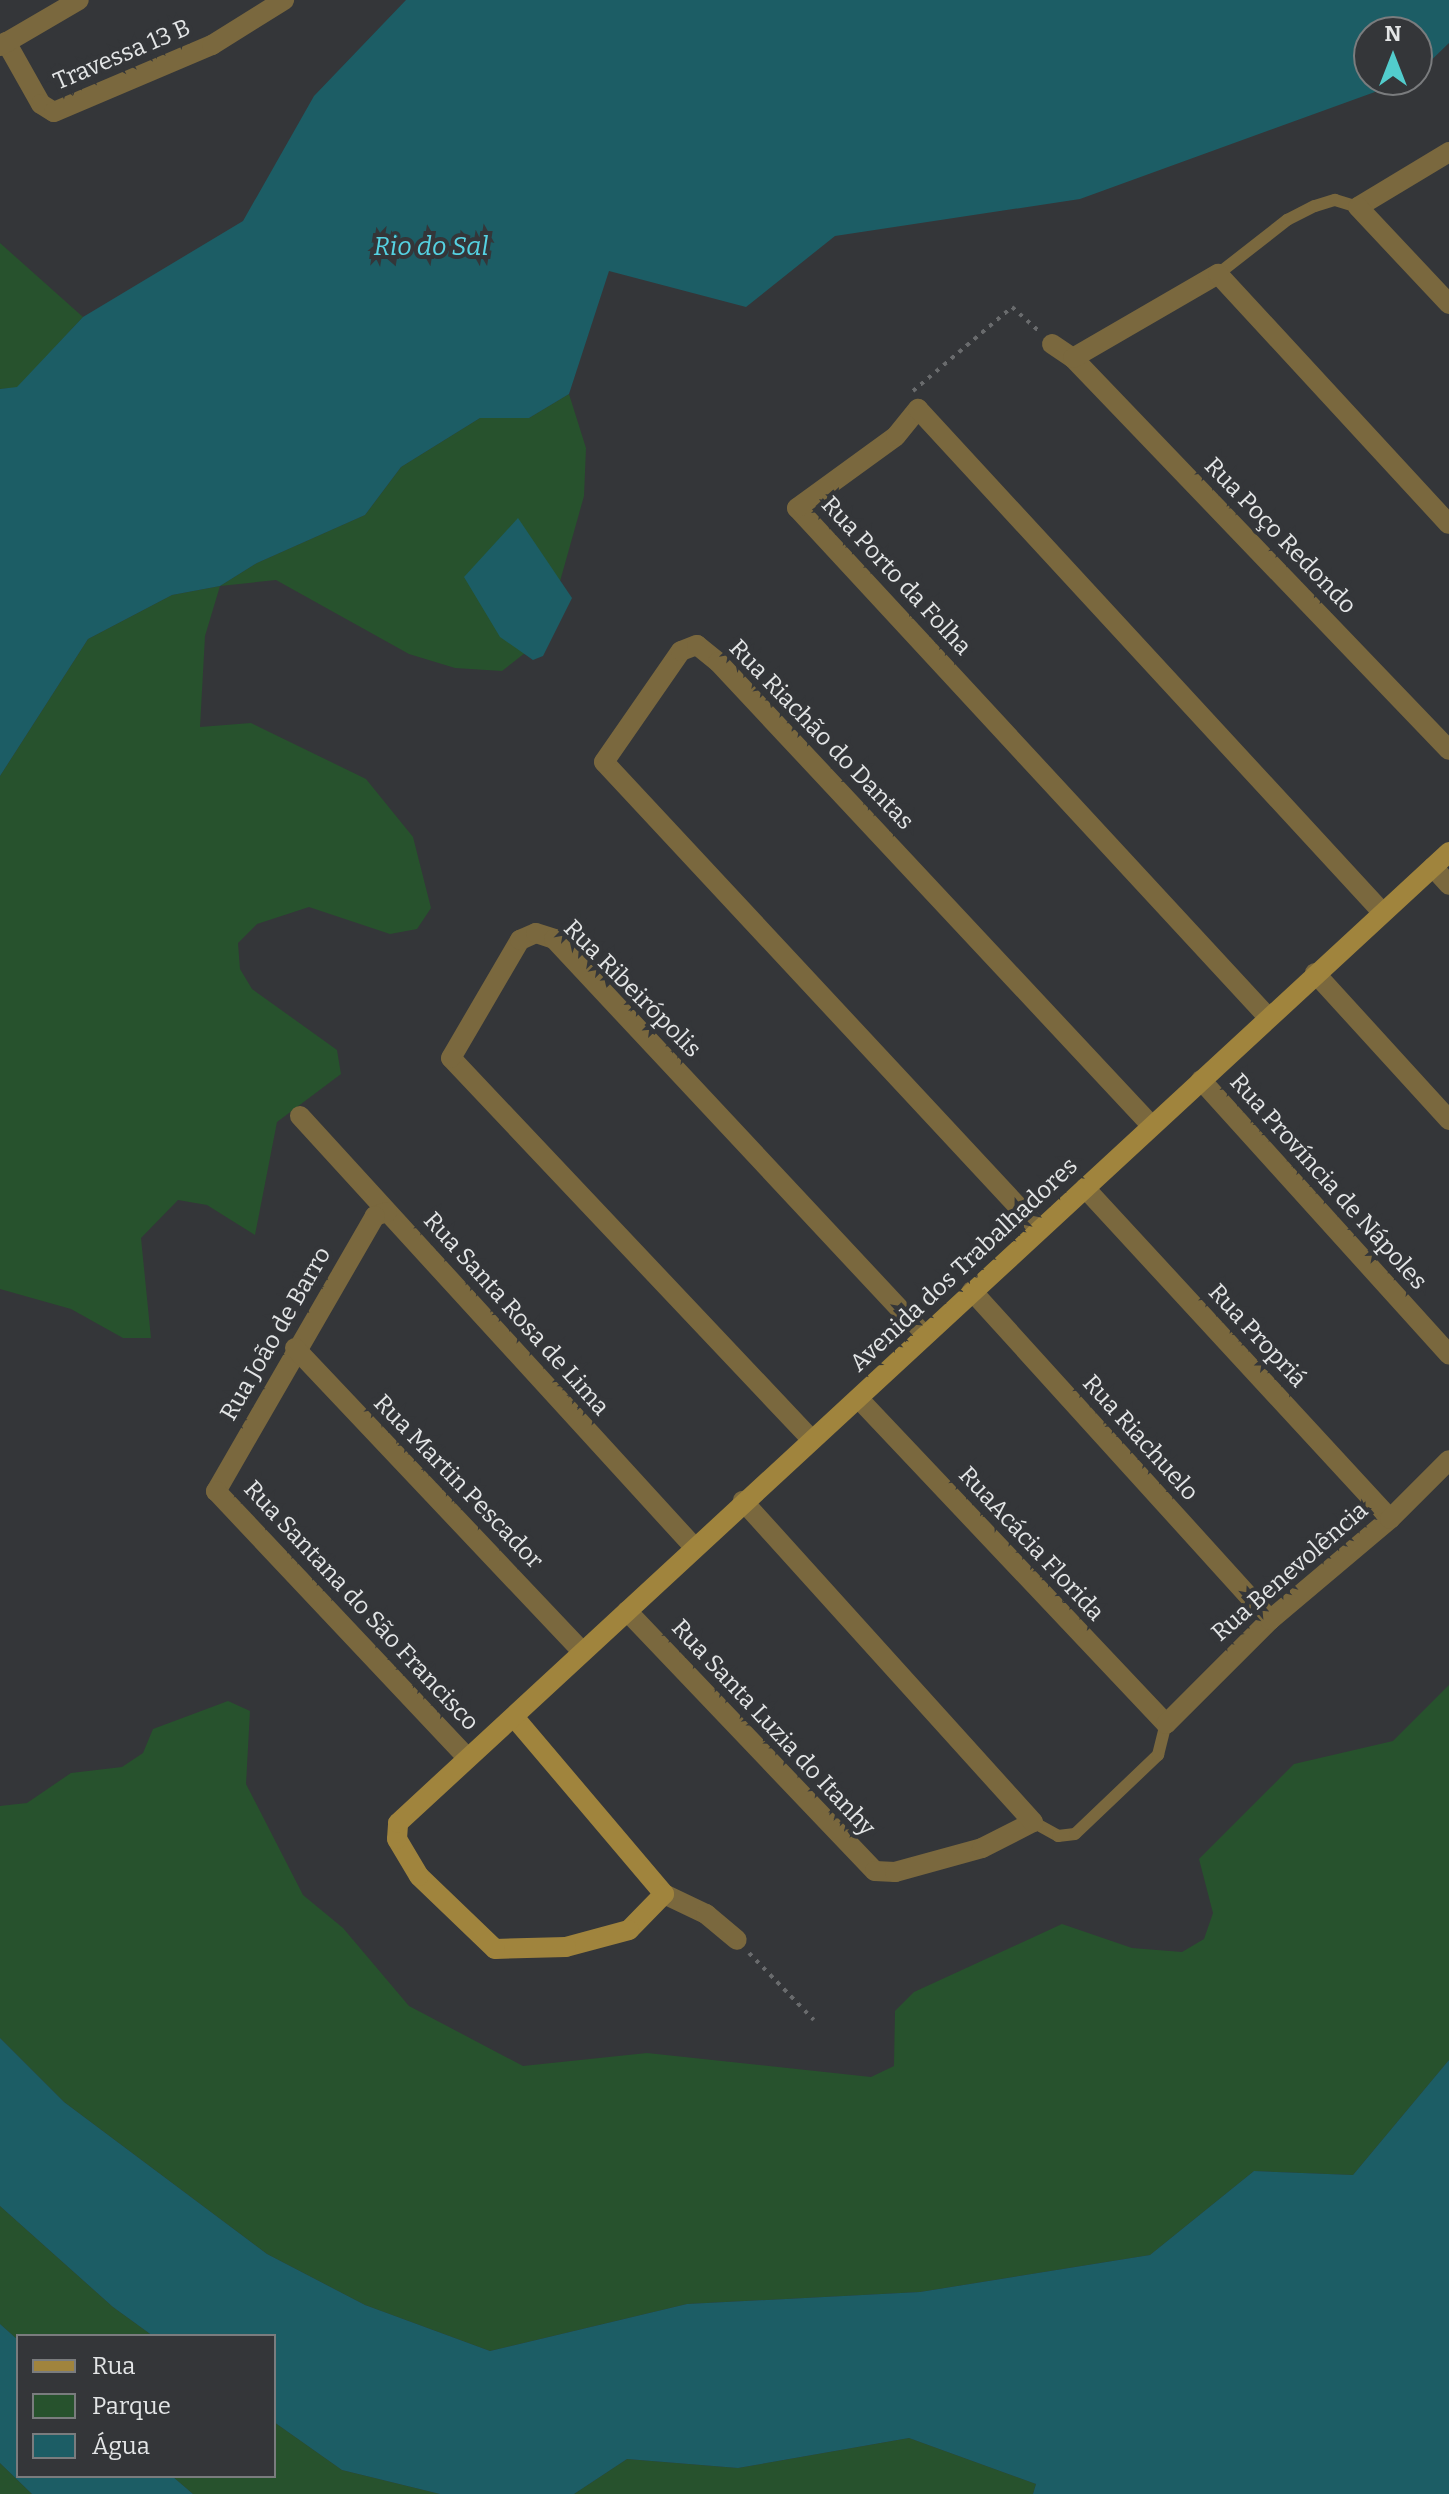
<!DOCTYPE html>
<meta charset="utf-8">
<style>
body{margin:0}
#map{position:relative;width:1449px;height:2494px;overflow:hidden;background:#343639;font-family:Bitter,serif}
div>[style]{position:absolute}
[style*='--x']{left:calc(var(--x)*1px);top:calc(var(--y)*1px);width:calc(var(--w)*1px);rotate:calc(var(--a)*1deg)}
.green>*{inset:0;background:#27522d}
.water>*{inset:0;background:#1c5d65}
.path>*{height:4px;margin-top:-2px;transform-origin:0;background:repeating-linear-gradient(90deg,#696b6d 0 4px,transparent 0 10px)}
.lane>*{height:12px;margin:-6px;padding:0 6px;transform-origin:6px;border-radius:6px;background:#7a683e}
.street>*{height:20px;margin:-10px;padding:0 10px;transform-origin:10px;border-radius:10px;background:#7a683e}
.secondary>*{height:20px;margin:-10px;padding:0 10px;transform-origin:10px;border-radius:10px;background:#a0843d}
span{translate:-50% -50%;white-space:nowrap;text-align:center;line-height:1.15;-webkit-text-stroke:8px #343639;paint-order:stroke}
.street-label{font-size:24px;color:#e3e5e6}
.water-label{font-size:26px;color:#55d2e2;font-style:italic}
.legend{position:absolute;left:16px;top:2334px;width:260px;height:144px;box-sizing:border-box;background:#343639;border:2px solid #7a7c7e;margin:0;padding:10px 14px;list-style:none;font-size:24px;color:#e3e5e6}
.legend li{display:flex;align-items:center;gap:16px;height:40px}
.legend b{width:40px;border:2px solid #7a7c7e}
.north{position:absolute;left:1353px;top:16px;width:80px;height:80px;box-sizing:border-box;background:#343639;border:2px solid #7a7c7e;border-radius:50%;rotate:0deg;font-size:22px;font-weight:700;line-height:32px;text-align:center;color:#e3e5e6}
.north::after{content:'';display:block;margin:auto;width:28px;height:36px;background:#52cdcd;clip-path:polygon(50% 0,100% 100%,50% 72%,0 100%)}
</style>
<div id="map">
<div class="green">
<i style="clip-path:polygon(0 243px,83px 317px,17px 388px,0 389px)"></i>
<i style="clip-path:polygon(569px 394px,586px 448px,584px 496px,548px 624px,539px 642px,502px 671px,455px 668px,409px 654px,276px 580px,220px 586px,205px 636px,200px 727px,251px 723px,366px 779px,413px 837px,431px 908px,417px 929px,390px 934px,309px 907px,257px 924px,238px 943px,240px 969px,252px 989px,337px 1050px,341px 1074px,277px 1122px,255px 1235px,207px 1205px,178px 1200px,141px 1238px,151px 1338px,123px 1338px,71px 1309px,0 1289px,0 776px,88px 639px,172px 595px,220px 586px,257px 563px,365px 515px,401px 467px,480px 418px,529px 418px)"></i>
<i style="clip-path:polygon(1449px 1685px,1449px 2060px,1353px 2175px,1254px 2171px,1150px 2255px,920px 2292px,687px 2304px,490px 2351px,365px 2305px,267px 2254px,64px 2102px,0 2038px,0 1806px,27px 1803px,71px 1773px,122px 1767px,143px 1753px,153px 1729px,228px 1701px,250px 1711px,246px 1784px,303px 1895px,343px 1928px,409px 2006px,523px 2066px,647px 2053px,871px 2077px,894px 2066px,895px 2011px,914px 1992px,1062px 1924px,1132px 1948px,1182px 1952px,1204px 1939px,1213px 1913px,1199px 1859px,1294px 1764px,1393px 1741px)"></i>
<i style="clip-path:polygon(0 2206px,113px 2307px,153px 2336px,18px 2336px,18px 2340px,0 2324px)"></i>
<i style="clip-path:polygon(274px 2422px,342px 2470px,440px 2494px,193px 2494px,172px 2476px,274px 2476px)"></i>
<i style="clip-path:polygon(909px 2438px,1036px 2484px,1033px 2494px,574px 2494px,627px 2459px,738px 2468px)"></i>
<i style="clip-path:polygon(0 2463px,32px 2494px,0 2494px)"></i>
</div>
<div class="water">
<i style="clip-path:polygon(406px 0,1449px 0,1449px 43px,1417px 74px,1417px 32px,1369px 32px,1369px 80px,1408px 80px,1080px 199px,835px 236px,746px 307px,609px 271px,569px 394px,529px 418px,480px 418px,401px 467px,365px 515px,257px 563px,220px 586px,172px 595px,88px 639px,0 776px,0 389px,17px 387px,83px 317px,243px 221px,314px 96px)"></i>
<i style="clip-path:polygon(518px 518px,572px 598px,543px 656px,533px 660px,500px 637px,464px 577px)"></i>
<i style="clip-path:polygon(0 2038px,64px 2102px,267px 2254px,365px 2305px,490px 2351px,687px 2304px,920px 2292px,1150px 2255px,1254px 2171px,1353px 2175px,1449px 2060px,1449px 2494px,1033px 2494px,1036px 2484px,909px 2438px,738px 2468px,627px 2459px,574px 2494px,440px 2494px,342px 2470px,274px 2422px,274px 2336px,153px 2336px,113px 2307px,0 2206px)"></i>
<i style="clip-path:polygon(0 2324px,18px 2340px,18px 2476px,172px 2476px,193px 2494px,32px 2494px,0 2463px)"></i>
</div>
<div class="path">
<i style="--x:913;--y:391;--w:130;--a:-40.3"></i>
<i style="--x:1012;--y:307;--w:36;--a:42"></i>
<i style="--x:749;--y:1953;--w:93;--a:45.9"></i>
</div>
<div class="lane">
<i style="--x:1218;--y:274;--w:88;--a:-38"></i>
<i style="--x:1287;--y:220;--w:31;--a:-27"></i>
<i style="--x:1315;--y:206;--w:21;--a:-17"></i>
<i style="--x:1335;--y:200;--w:24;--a:17"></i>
<i style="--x:1033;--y:1822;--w:29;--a:29"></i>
<i style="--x:1058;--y:1836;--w:17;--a:-7"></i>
<i style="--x:1075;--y:1834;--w:115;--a:-43.6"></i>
<i style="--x:1158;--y:1755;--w:32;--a:-76"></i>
</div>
<div class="street">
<i style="--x:6;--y:42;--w:71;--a:60.6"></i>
<i style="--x:41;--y:104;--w:15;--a:32"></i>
<i style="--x:54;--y:112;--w:172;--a:-23"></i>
<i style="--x:212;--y:45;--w:85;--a:-32"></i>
<i style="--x:0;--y:46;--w:91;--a:-30.2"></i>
<i style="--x:1449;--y:152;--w:106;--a:148.9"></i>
<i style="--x:1358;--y:207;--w:133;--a:46.8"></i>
<i style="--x:1052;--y:344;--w:25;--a:34"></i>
<i style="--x:1073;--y:358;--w:543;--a:46.19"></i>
<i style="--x:1073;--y:358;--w:168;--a:-30.1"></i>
<i style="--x:1218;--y:274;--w:340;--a:47.3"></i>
<i style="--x:1433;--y:867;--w:24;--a:48"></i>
<i style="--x:1315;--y:973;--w:199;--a:47.6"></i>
<i style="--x:1267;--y:1016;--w:692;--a:-132.77"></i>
<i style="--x:797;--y:508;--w:122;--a:-36"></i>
<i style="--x:896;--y:436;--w:35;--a:-51"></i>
<i style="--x:918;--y:409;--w:684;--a:47.31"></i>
<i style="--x:1201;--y:1080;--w:370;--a:47.9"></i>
<i style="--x:300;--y:1116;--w:584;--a:47.57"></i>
<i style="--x:1085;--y:1188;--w:450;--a:47.3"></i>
<i style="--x:387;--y:1212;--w:13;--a:162"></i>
<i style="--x:375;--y:1216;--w:318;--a:120"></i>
<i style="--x:216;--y:1491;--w:366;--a:46.7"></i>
<i style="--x:1039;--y:1229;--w:638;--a:-132.97"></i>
<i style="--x:604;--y:762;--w:135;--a:-55.3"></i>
<i style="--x:681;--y:651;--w:17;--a:-21"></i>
<i style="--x:697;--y:645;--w:27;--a:39"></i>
<i style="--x:718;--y:662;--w:634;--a:46.92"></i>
<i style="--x:972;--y:1291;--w:444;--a:47.8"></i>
<i style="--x:295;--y:1348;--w:417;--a:46.6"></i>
<i style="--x:859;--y:1399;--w:447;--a:46.6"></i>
<i style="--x:1166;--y:1724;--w:147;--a:-45"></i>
<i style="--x:1270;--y:1620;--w:157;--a:-40.1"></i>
<i style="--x:1390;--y:1519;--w:83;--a:-45"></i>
<i style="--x:811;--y:1439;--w:524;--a:-133.38"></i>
<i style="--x:451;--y:1058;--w:137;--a:-59.7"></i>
<i style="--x:520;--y:940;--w:17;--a:-24"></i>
<i style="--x:536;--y:933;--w:19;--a:18"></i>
<i style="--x:554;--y:939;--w:542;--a:46.94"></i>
<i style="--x:627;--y:1611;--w:359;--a:46.4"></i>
<i style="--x:875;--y:1871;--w:20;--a:3"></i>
<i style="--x:895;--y:1872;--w:90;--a:-15.4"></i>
<i style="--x:982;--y:1848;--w:57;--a:-27"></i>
<i style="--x:1033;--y:1822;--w:433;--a:-132.1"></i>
<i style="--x:664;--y:1894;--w:47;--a:25.5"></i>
<i style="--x:706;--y:1914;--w:40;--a:40"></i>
</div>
<div class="secondary">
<i style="--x:514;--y:1717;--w:232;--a:49.7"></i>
<i style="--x:664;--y:1894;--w:50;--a:134.2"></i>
<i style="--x:629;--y:1930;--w:65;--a:164.9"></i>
<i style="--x:566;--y:1947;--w:71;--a:178.4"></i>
<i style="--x:495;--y:1949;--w:105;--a:-136.2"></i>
<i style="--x:419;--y:1876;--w:43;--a:-120.7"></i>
<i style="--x:397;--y:1839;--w:16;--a:-86"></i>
<i style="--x:398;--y:1823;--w:1431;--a:-42.73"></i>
</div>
<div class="street-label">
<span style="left:122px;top:55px;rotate:-23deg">Travessa 13 B</span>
<span style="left:1280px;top:536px;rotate:46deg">Rua Poço Redondo</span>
<span style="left:896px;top:576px;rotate:47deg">Rua Porto da Folha</span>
<span style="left:821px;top:735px;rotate:46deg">Rua Riachão do Dantas</span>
<span style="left:632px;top:989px;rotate:45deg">Rua Ribeirópolis</span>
<span style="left:1328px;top:1182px;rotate:48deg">Rua Província de Nápoles</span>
<span style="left:964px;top:1265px;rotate:-43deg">Avenida dos Trabalhadores</span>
<span style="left:516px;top:1314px;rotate:48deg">Rua Santa Rosa de Lima</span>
<span style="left:276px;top:1334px;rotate:-60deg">Rua João de Barro</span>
<span style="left:1257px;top:1336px;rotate:47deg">Rua Propriá</span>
<span style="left:1140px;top:1438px;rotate:48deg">Rua Riachuelo</span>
<span style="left:458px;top:1482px;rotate:46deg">Rua Martin Pescador</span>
<span style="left:1031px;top:1544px;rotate:47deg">RuaAcácia Florida</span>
<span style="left:1290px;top:1572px;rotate:-41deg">Rua Benevolência</span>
<span style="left:361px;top:1606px;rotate:47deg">Rua Santana do São Francisco</span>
<span style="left:773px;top:1728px;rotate:47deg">Rua Santa Luzia do Itanhy</span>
</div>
<div class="water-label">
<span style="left:431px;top:247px">Rio do Sal</span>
</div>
<ul class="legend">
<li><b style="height:10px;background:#a0843d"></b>Rua</li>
<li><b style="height:22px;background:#27522d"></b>Parque</li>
<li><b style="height:22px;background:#1c5d65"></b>Água</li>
</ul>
<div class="north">N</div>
</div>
